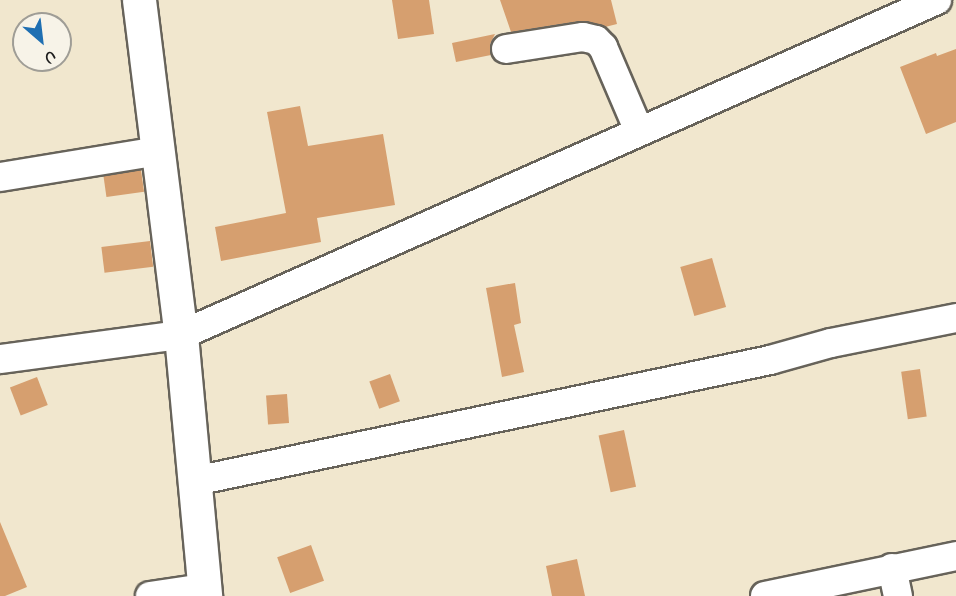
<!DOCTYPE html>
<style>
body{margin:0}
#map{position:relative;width:956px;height:596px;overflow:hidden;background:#f1e7ce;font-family:Mynerve,sans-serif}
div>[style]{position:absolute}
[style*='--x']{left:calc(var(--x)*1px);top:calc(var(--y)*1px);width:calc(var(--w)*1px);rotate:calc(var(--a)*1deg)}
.building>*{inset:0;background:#d69f6f;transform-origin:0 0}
.roads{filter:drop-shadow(2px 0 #67635a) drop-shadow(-2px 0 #67635a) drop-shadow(0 2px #67635a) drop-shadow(0 -2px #67635a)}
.minor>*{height:28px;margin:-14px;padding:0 14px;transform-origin:14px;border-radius:14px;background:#fff}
.secondary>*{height:33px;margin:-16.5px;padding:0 16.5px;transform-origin:16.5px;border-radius:16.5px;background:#fff}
span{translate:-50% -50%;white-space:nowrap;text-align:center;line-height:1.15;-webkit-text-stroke:4.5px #f7f3e8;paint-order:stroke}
.north{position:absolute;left:12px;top:12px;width:60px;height:60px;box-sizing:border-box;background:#f7f3e8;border:2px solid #9f9d96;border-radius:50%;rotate:152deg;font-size:16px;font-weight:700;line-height:24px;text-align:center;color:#1c1c1c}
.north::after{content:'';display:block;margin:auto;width:21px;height:27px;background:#1f6fb2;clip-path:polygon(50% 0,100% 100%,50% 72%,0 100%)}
</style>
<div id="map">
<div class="building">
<i style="clip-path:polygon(392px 0,429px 0,434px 34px,398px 39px)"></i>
<i style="clip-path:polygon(500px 0,611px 0,617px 24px,605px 27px,580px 21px,511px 32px)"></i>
<i style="clip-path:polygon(495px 34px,490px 44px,491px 55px,456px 62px,452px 43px)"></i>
<i style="clip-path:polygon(956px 49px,956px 122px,926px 134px,900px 67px,936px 53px,937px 56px)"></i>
<i style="clip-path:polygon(300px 106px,308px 146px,383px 134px,395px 205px,317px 218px,321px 242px,221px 261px,215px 227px,286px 213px,267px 112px)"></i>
<i style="left:141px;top:170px;width:22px;height:38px;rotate:82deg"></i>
<i style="left:150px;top:241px;width:26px;height:49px;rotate:83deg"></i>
<i style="left:712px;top:258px;width:51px;height:33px;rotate:74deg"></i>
<i style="clip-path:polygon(515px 283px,521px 323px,514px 325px,524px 372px,502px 377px,486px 288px)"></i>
<i style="left:920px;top:369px;width:48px;height:19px;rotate:82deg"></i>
<i style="left:390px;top:374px;width:29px;height:22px;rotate:70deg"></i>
<i style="left:37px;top:377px;width:30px;height:29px;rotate:69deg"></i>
<i style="left:287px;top:394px;width:29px;height:21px;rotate:86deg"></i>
<i style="left:624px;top:430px;width:58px;height:26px;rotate:78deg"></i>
<i style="clip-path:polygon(0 522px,27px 587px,5px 596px,0 596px)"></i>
<i style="left:311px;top:545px;width:38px;height:36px;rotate:70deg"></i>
<i style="clip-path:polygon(577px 559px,585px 596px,552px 596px,546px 566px)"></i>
</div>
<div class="roads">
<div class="minor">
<i style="--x:506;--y:49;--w:78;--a:-8.9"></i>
<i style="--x:583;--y:37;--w:13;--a:13"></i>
<i style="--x:596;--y:40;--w:10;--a:45"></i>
<i style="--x:603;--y:47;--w:91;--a:66.8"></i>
<i style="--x:0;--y:177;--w:160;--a:-9.3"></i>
<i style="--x:0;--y:359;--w:183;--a:-7.6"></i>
<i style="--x:181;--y:335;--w:827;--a:-23.9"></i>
<i style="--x:195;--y:481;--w:588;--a:-11.88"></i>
<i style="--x:770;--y:360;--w:63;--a:-15.6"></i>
<i style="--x:831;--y:343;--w:127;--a:-11.3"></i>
<i style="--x:892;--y:568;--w:29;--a:78"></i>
<i style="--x:150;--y:596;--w:55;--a:-8.4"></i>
<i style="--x:765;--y:596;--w:195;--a:-11.8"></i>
</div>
<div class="secondary">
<i style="--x:139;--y:0;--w:338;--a:82.9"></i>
<i style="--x:181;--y:335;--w:262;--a:84.7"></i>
</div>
</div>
<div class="north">U</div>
</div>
